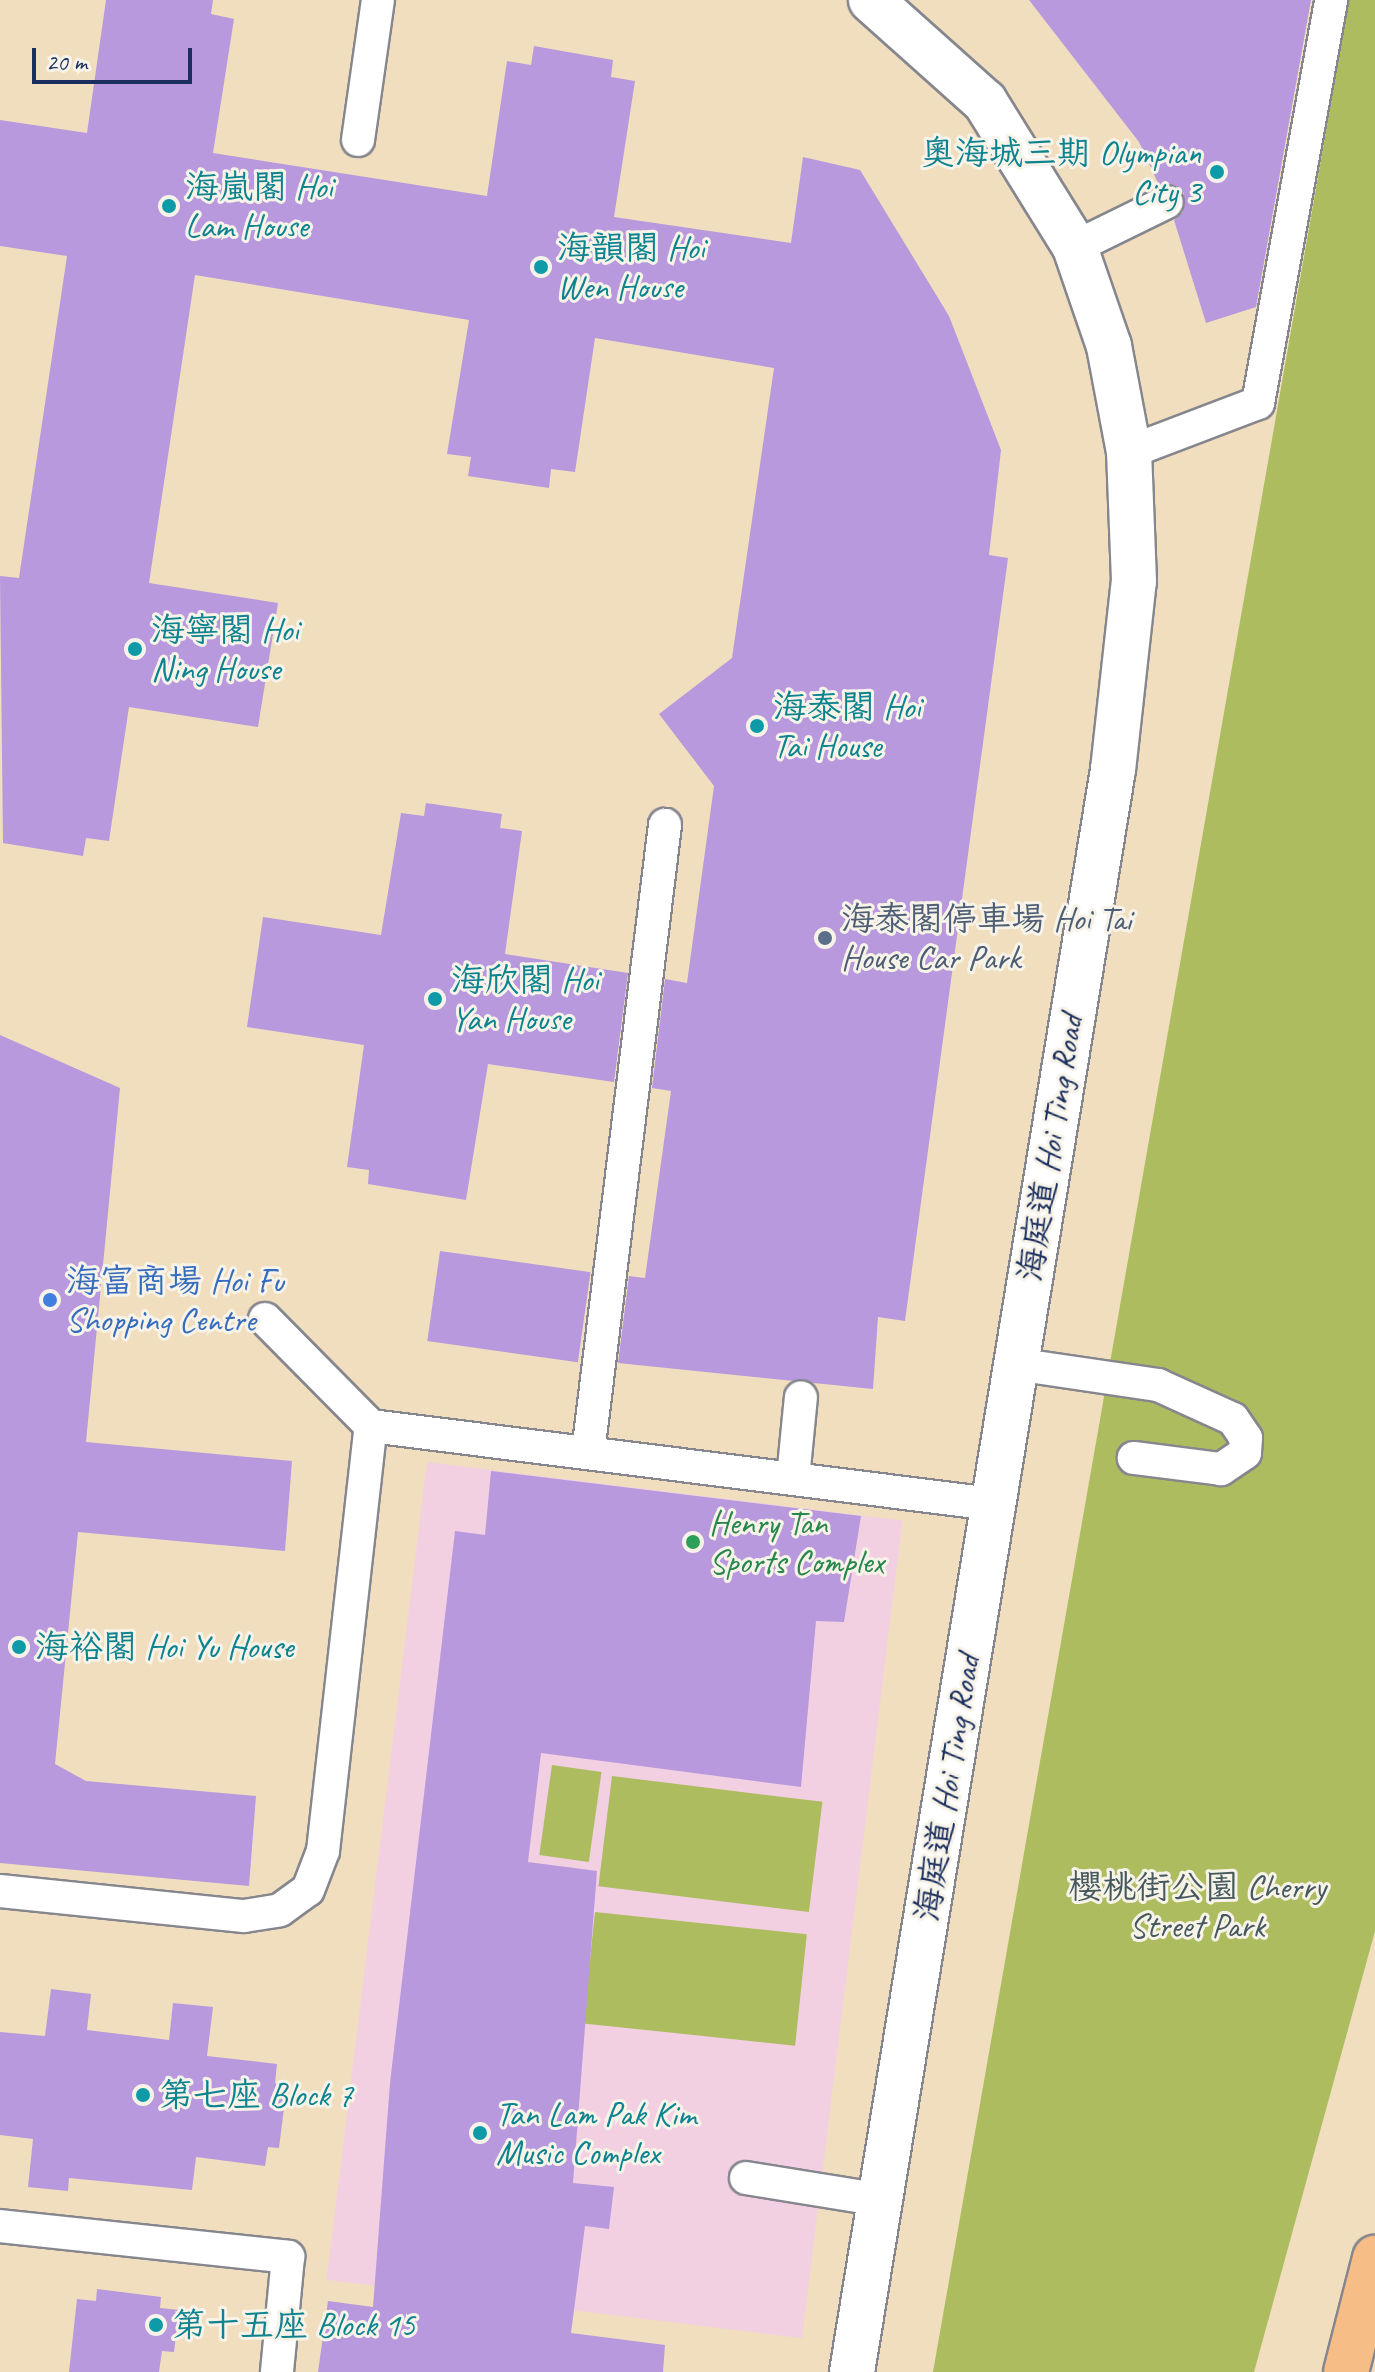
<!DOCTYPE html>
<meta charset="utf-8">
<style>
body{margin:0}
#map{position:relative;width:1375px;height:2372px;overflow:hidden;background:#f0debe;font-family:Caveat,"LXGW WenKai TC",sans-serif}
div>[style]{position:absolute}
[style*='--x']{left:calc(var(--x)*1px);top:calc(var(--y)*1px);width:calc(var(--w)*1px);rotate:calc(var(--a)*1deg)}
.built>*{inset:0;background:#f2d0e2;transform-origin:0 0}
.green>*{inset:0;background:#acbc5f;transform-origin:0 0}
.building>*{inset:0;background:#b899dd;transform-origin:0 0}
.roads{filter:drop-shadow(2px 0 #86868e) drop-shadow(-2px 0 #86868e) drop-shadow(0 2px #86868e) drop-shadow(0 -2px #86868e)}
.service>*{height:32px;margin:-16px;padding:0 16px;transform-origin:16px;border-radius:16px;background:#fff}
.minor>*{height:44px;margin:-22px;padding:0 22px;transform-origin:22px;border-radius:22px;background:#fff}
.trunk>*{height:44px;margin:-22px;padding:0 22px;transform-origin:22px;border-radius:22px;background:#f6be86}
.dots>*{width:22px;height:22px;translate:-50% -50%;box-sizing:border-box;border:4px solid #f7f3e8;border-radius:50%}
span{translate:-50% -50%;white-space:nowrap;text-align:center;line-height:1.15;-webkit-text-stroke:6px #f7f3e8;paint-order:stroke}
.culture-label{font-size:34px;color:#0d838f}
.right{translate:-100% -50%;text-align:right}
.left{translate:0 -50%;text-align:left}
.service-label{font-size:34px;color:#4e5e75}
.street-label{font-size:34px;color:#1b2f5e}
.shop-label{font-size:34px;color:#366cbe}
.leisure-label{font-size:34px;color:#27864d}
.park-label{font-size:34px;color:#46595e}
.scale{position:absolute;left:32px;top:48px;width:160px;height:36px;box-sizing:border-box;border:4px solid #1b2f5e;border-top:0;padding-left:10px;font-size:24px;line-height:28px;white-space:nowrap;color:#1b2f5e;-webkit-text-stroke:6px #f7f3e8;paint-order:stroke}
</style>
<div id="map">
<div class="built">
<i style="left:427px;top:1462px;width:479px;height:824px;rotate:7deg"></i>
</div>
<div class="green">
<i style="clip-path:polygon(1349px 0,1375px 0,1375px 1931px,1254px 2372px,933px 2372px)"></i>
<i style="left:552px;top:1765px;width:50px;height:91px;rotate:8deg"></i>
<i style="left:612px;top:1776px;width:212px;height:111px;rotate:7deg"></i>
<i style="left:595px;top:1912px;width:213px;height:112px;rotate:6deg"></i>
</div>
<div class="building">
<i style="clip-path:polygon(106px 0,213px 0,211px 14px,234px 19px,213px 153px,487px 196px,507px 61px,531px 65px,534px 46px,613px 60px,611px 77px,635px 81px,614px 217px,791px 243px,803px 157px,860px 170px,949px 316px,1001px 450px,989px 555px,1008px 558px,905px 1321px,878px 1317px,873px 1389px,618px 1363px,629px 1276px,645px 1278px,671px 1091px,652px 1088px,665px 979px,687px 983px,714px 786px,659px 714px,732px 658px,774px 368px,595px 338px,575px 472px,551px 469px,549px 488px,468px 476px,471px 457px,447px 454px,469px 320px,195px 275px,149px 583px,278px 603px,258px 727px,129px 707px,109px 841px,86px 838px,83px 856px,3px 843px,0 576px,19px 578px,67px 256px,0 246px,0 120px,87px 133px)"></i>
<i style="clip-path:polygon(1029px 0,1311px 0,1256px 307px,1206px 323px,1174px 220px,1183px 212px,1184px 193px,1159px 185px,1139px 142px)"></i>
<i style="clip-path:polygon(426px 803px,502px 814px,500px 828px,522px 831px,505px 954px,628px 973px,614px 1082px,488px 1064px,466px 1200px,368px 1184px,369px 1170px,347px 1167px,364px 1045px,247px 1027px,263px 917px,381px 935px,401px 813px,424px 816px)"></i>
<i style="clip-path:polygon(0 1035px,120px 1088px,86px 1442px,292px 1461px,285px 1551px,78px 1532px,55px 1764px,86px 1781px,256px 1796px,249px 1886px,0 1863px)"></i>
<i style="left:440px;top:1251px;width:152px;height:91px;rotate:8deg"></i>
<i style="clip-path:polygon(491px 1471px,861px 1516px,844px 1622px,816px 1621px,801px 1787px,541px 1753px,528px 1862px,597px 1871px,573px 2183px,614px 2187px,609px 2229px,585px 2226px,571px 2333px,665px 2345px,663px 2372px,318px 2372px,328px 2301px,373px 2307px,390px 2083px,455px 1531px,485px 1535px)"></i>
<i style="clip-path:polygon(51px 1989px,91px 1994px,87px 2030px,169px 2040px,173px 2003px,213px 2007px,207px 2056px,277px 2064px,275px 2083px,287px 2084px,279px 2148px,268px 2147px,265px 2166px,196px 2157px,192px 2190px,69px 2178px,68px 2191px,28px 2187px,33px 2139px,0 2135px,0 2032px,45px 2036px)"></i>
<i style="clip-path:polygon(97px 2289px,161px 2297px,160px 2308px,179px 2310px,174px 2352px,162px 2351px,159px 2372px,69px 2372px,77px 2299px,96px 2301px)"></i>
</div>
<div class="roads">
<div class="service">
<i style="--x:358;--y:140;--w:141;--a:-81.9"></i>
<i style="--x:1075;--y:247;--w:102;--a:-26.1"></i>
<i style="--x:1129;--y:452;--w:138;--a:-20.8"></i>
<i style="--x:1258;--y:403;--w:410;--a:-79.7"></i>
<i style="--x:265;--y:1319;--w:151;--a:45.3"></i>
<i style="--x:1015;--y:1364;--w:145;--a:8.4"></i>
<i style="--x:1158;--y:1385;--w:82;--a:24.4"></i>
<i style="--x:1233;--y:1419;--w:23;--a:56"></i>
<i style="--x:1246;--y:1438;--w:15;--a:94"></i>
<i style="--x:1245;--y:1453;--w:29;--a:146"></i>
<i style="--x:1221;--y:1469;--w:88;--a:-172.8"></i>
<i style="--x:588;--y:1453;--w:633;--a:-83.01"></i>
<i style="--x:793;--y:1478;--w:81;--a:-84.4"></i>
<i style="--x:0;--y:1891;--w:245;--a:5.9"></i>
<i style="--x:244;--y:1916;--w:36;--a:-9"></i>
<i style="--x:280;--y:1910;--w:34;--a:-36"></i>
<i style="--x:308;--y:1890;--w:42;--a:-69"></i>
<i style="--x:323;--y:1851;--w:428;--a:-83.6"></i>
<i style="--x:371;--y:1426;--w:626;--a:7.16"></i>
<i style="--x:746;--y:2178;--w:138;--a:9.2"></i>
<i style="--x:0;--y:2226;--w:290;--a:6.1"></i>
<i style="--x:288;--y:2257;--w:116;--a:95.5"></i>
</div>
<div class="minor">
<i style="--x:852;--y:2372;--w:1623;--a:-80.75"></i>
<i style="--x:1113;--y:770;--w:190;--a:-83.7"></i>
<i style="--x:1134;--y:581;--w:129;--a:-92.2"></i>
<i style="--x:1129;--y:452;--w:108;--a:-100.7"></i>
<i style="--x:1109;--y:346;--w:105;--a:-109"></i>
<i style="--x:1075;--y:247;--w:171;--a:-121.8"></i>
<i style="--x:985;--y:102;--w:153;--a:-138.2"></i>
</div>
<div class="trunk">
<i style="--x:1346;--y:2372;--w:118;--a:-75.7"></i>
</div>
</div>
<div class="dots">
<i style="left:1217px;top:172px;background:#0f9aa8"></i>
<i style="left:169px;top:206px;background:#0f9aa8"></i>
<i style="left:541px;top:267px;background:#0f9aa8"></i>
<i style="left:135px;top:649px;background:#0f9aa8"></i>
<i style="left:757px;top:726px;background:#0f9aa8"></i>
<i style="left:825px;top:938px;background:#5c6f8a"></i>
<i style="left:435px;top:999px;background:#0f9aa8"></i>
<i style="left:50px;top:1300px;background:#3f7fe0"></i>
<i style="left:693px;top:1542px;background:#2e9e5b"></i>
<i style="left:19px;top:1647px;background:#0f9aa8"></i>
<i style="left:143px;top:2095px;background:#0f9aa8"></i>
<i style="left:480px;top:2133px;background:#0f9aa8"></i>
<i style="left:156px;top:2325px;background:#0f9aa8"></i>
</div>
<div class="culture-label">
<span class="right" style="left:1201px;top:172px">奧海城三期 Olympian<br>City 3</span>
<span class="left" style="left:185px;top:206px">海嵐閣 Hoi<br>Lam House</span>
<span class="left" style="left:557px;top:267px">海韻閣 Hoi<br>Wen House</span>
<span class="left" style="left:151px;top:649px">海寧閣 Hoi<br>Ning House</span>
<span class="left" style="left:773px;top:726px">海泰閣 Hoi<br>Tai House</span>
<span class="left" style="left:451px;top:999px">海欣閣 Hoi<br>Yan House</span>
<span class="left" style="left:35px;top:1647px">海裕閣 Hoi Yu House</span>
<span class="left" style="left:159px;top:2095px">第七座 Block 7</span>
<span class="left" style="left:496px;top:2133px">Tan Lam Pak Kim<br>Music Complex</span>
<span class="left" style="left:172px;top:2325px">第十五座 Block 15</span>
</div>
<div class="service-label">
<span class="left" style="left:841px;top:938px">海泰閣停車場 Hoi Tai<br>House Car Park</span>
</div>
<div class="street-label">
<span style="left:1050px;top:1148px;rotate:-81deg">海庭道 Hoi Ting Road</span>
<span style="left:947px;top:1788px;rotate:-81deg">海庭道 Hoi Ting Road</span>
</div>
<div class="shop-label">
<span class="left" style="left:66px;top:1300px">海富商場 Hoi Fu<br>Shopping Centre</span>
</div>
<div class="leisure-label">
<span class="left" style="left:709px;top:1542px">Henry Tan<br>Sports Complex</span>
</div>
<div class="park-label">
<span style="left:1197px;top:1906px">櫻桃街公園 Cherry<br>Street Park</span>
</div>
<div class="scale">20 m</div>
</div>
